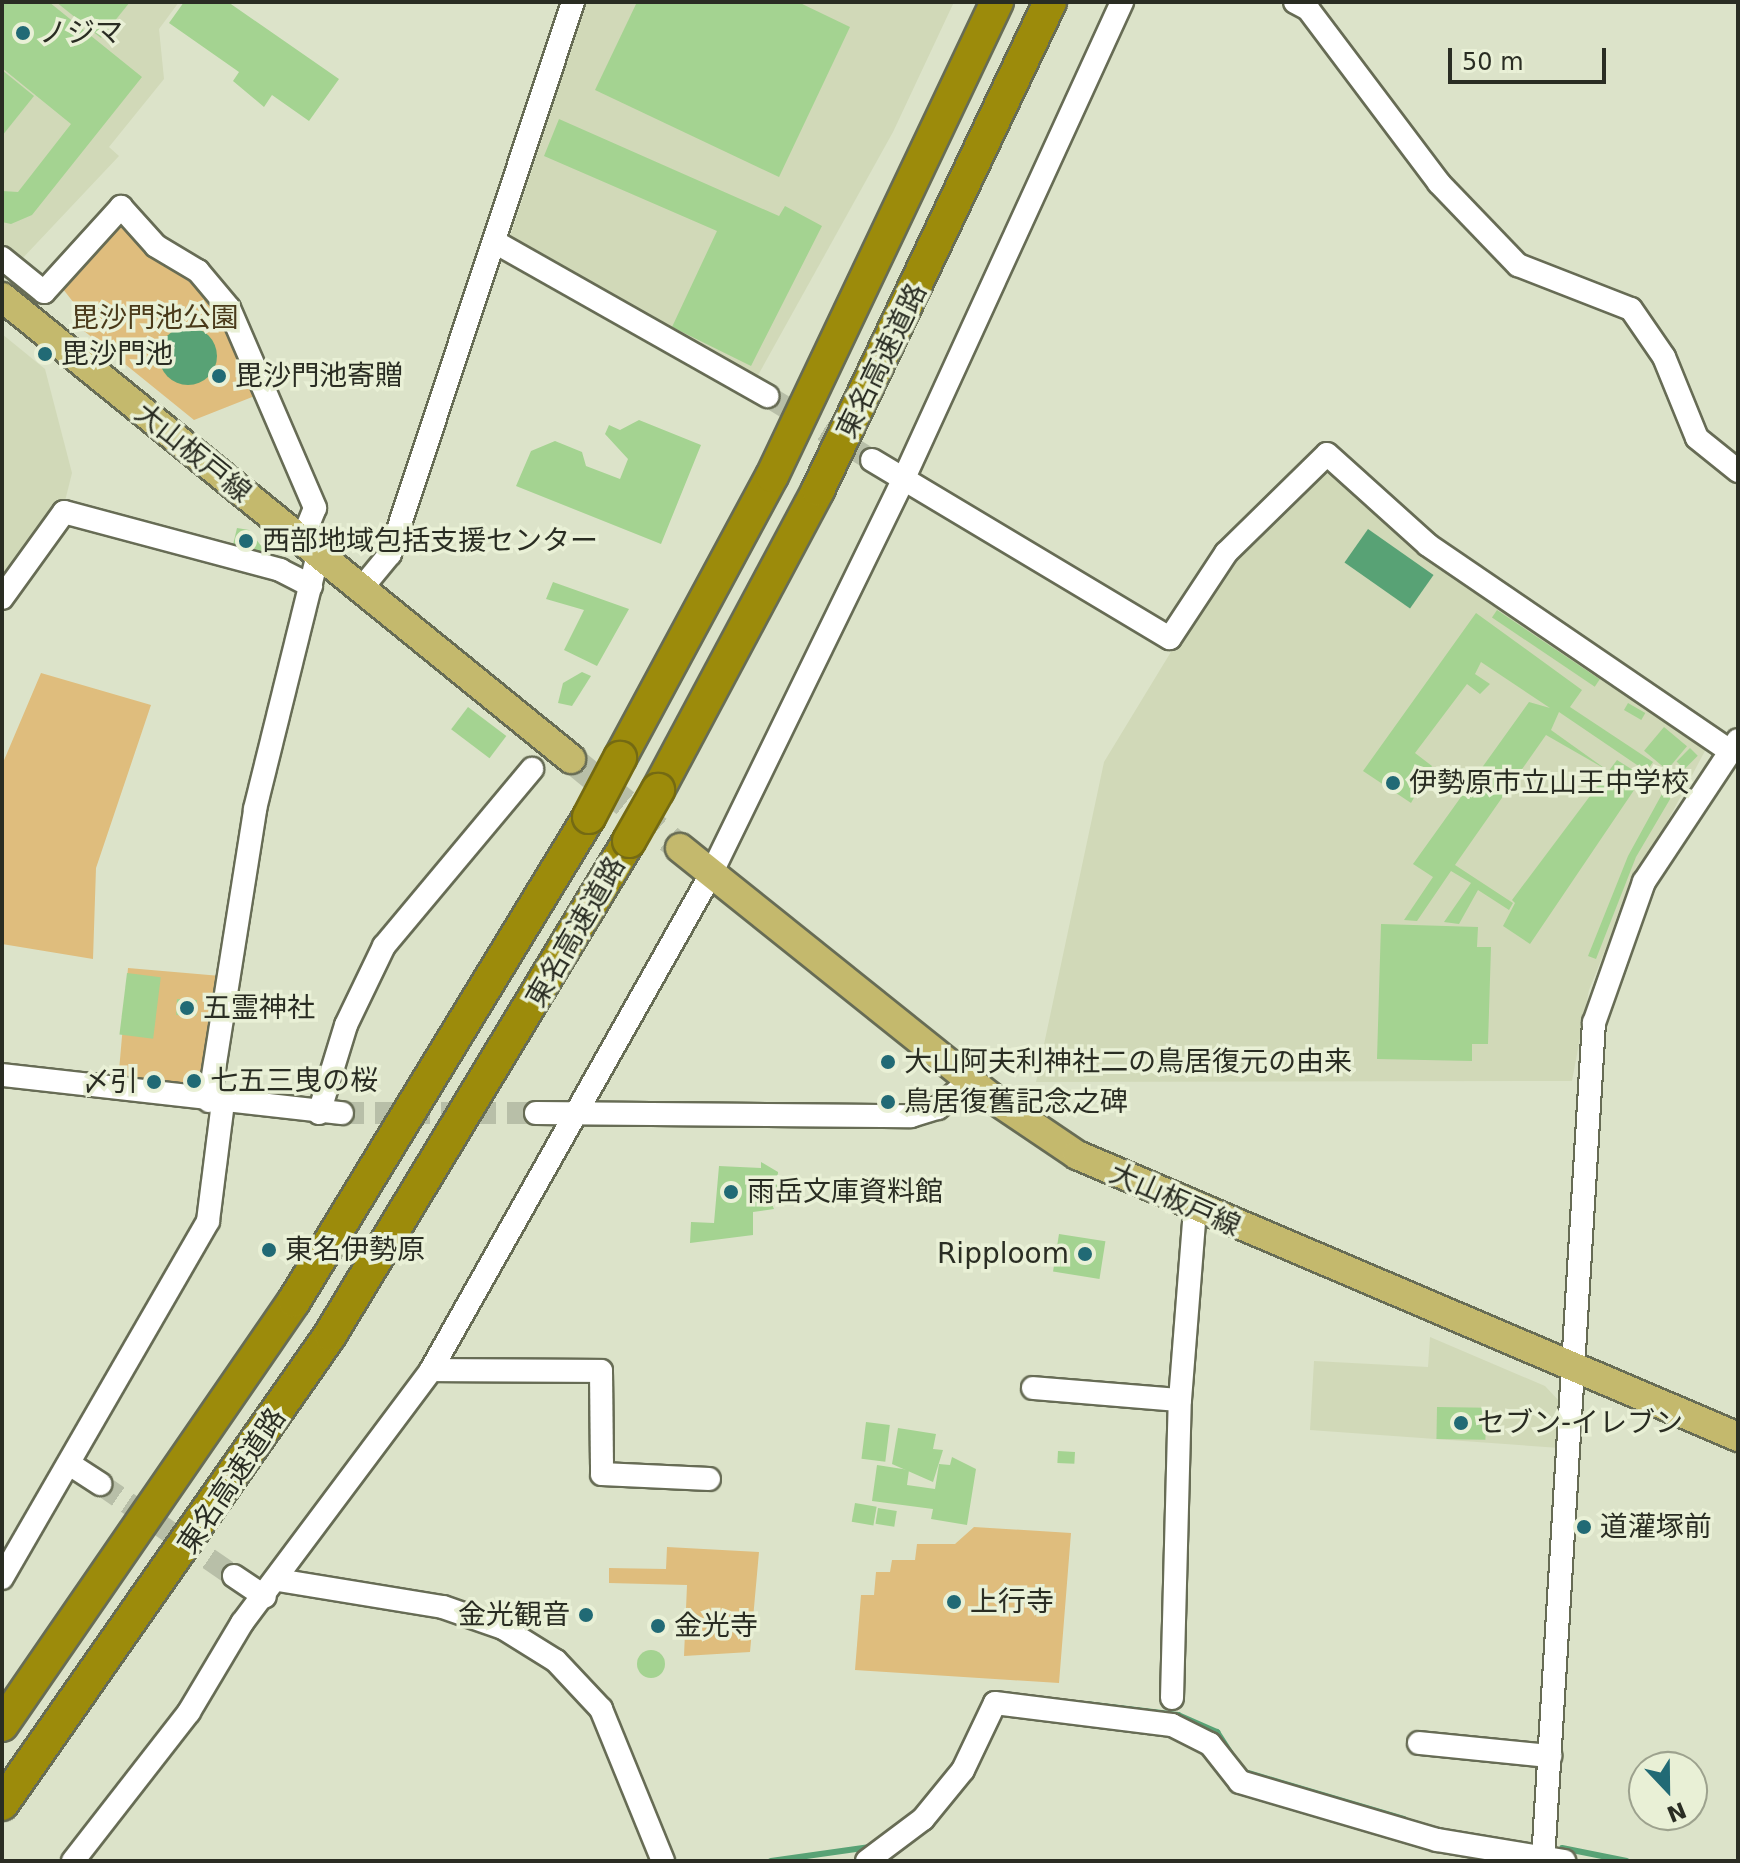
<!DOCTYPE html>
<meta charset="utf-8">
<style>
body{margin:0}
#map{position:relative;width:1740px;height:1863px;overflow:hidden;background:#dce3c9;font-family:"DejaVu Sans","Noto Sans JP",sans-serif}
div>[style]{position:absolute}
[style*='--x']{left:calc(var(--x)*1px);top:calc(var(--y)*1px);width:calc(var(--w)*1px);rotate:calc(var(--a)*1deg)}
.built>*{inset:0;background:#d1d9b8}
.green>*{inset:0;background:#dfbd7d;transform-origin:0 0}
.water>*{inset:0;background:#58a275;transform-origin:0 0}
.round{border-radius:50%}
.stream>*{height:6px;margin:-3px;padding:0 3px;transform-origin:3px;border-radius:3px;background:#58a275}
.building>*{inset:0;background:#a4d391;transform-origin:0 0}
.minor-tunnel>*{height:22px;margin-top:-11px;transform-origin:0;background:repeating-linear-gradient(90deg,#b8bfa8 0 22px,transparent 0 33px)}
.major-tunnel>*{height:28px;margin-top:-14px;transform-origin:0;background:repeating-linear-gradient(90deg,#b8bfa8 0 28px,transparent 0 42px)}
.roads{filter:drop-shadow(2px 0 #676c55) drop-shadow(-2px 0 #676c55) drop-shadow(0 2px #676c55) drop-shadow(0 -2px #676c55)}
.minor>*{height:22px;margin:-11px;padding:0 11px;transform-origin:11px;border-radius:11px;background:#fff}
.major>*{height:28px;margin:-14px;padding:0 14px;transform-origin:14px;border-radius:14px;background:#c4b96d}
.highway>*{height:32px;margin:-16px;padding:0 16px;transform-origin:16px;border-radius:16px;background:#9c8b0b}
.bridges{filter:drop-shadow(2px 0 #746a13) drop-shadow(-2px 0 #746a13) drop-shadow(0 2px #746a13) drop-shadow(0 -2px #746a13)}
.highway-bridge>*{height:32px;margin:-16px;padding:0 16px;transform-origin:16px;border-radius:16px;background:#9c8b0b}
.dots>*{width:22px;height:22px;translate:-50% -50%;box-sizing:border-box;border:4px solid #e9f0d6;border-radius:50%}
span{translate:-50% -50%;white-space:nowrap;text-align:center;line-height:1.15;-webkit-text-stroke:7px #e9f0d6;paint-order:stroke}
.poi-label{font-size:28px;color:#2a2d23}
.left{translate:0 -50%;text-align:left}
.right{translate:-100% -50%;text-align:right}
.park-label{font-size:28px;color:#4a3a1a}
.street-label{font-size:28px;color:#2a2d23}
.frame{position:absolute;inset:0;border:4px solid #2a2d23;pointer-events:none}
.north{position:absolute;left:1628px;top:1751px;width:80px;height:80px;box-sizing:border-box;background:#e9f0d6;border:2px solid #9da28e;border-radius:50%;rotate:158deg;font-size:22px;font-weight:700;line-height:32px;text-align:center;color:#2a2d23}
.north::after{content:'';display:block;margin:auto;width:28px;height:36px;background:#216a75;clip-path:polygon(50% 0,100% 100%,50% 72%,0 100%)}
.scale{position:absolute;left:1448px;top:48px;width:158px;height:36px;box-sizing:border-box;border:4px solid #2a2d23;border-top:0;padding-left:10px;font-size:24px;line-height:28px;white-space:nowrap;color:#2a2d23;-webkit-text-stroke:6px #e9f0d6;paint-order:stroke}
</style>
<div id="map">
<div class="built">
<i style="clip-path:polygon(2px 2px,179px 2px,159px 29px,164px 79px,109px 147px,119px 156px,20px 261px,2px 246px)"></i>
<i style="clip-path:polygon(587px 2px,954px 2px,893px 132px,757px 377px,508px 243px)"></i>
<i style="clip-path:polygon(2px 334px,45px 369px,72px 473px,64px 505px,2px 588px)"></i>
<i style="clip-path:polygon(1332px 466px,1526px 624px,1706px 749px,1624px 903px,1589px 990px,1572px 1081px,1036px 1082px,1104px 762px,1225px 563px)"></i>
<i style="clip-path:polygon(1430px 1337px,1545px 1386px,1561px 1403px,1560px 1448px,1310px 1430px,1314px 1361px,1428px 1367px)"></i>
</div>
<div class="green">
<i style="clip-path:polygon(117px 223px,224px 310px,260px 394px,194px 420px,73px 322px,81px 312px,59px 284px)"></i>
<i style="clip-path:polygon(41px 673px,151px 705px,96px 868px,93px 959px,2px 944px,2px 765px)"></i>
<i style="left:128px;top:968px;width:96px;height:110px;rotate:5deg"></i>
<i style="clip-path:polygon(974px 1527px,1071px 1533px,1059px 1683px,855px 1670px,861px 1595px,874px 1595px,876px 1572px,890px 1572px,892px 1560px,915px 1560px,917px 1544px,955px 1544px)"></i>
<i style="clip-path:polygon(667px 1547px,759px 1552px,750px 1652px,684px 1656px,687px 1585px,609px 1583px,609px 1568px,666px 1569px)"></i>
</div>
<div class="water">
<i class="round" style="left:159px;top:327px;width:58px;height:58px"></i>
<i style="left:1368px;top:529px;width:80px;height:41px;rotate:35deg"></i>
</div>
<div class="stream">
<i style="--x:1086;--y:1704;--w:93;--a:6.8"></i>
<i style="--x:1178;--y:1715;--w:43;--a:23.6"></i>
<i style="--x:1217;--y:1732;--w:37;--a:57"></i>
<i style="--x:1248;--y:1773;--w:163;--a:16.4"></i>
<i style="--x:1562;--y:1848;--w:66;--a:11.3"></i>
<i style="--x:771;--y:1861;--w:100;--a:-8"></i>
</div>
<div class="building">
<i style="clip-path:polygon(2px 2px,49px 2px,142px 77px,32px 215px,11px 224px,2px 222px,2px 191px,18px 192px,71px 124px,2px 68px)"></i>
<i style="clip-path:polygon(56px 2px,130px 2px,101px 38px)"></i>
<i style="clip-path:polygon(184px 2px,228px 2px,339px 79px,309px 121px,272px 95px,264px 107px,233px 81px,239px 72px,169px 23px)"></i>
<i style="clip-path:polygon(637px 2px,798px 2px,850px 27px,779px 177px,595px 90px)"></i>
<i style="clip-path:polygon(2px 70px,34px 96px,2px 136px)"></i>
<i style="clip-path:polygon(559px 119px,779px 216px,785px 206px,822px 226px,751px 366px,672px 327px,717px 231px,544px 156px)"></i>
<i style="clip-path:polygon(639px 420px,701px 445px,661px 544px,516px 486px,531px 451px,555px 441px,582px 452px,586px 466px,620px 479px,628px 459px,605px 434px,609px 425px,620px 430px)"></i>
<i style="clip-path:polygon(237px 528px,249px 530px,271px 559px,232px 549px)"></i>
<i style="clip-path:polygon(553px 582px,629px 609px,597px 666px,564px 650px,584px 610px,546px 599px)"></i>
<i style="left:1497px;top:610px;width:124px;height:9px;rotate:34deg"></i>
<i style="clip-path:polygon(1476px 613px,1582px 690px,1570px 707px,1653px 762px,1530px 944px,1503px 926px,1515px 903px,1512px 900px,1617px 760px,1636px 772px,1640px 767px,1559px 712px,1551px 730px,1607px 770px,1546px 735px,1455px 865px,1513px 903px,1509px 910px,1478px 890px,1459px 924px,1444px 922px,1471px 883px,1451px 871px,1417px 921px,1404px 920px,1433px 877px,1413px 864px,1529px 702px,1550px 708px,1481px 662px,1475px 674px,1490px 684px,1480px 694px,1467px 684px,1415px 753px,1432px 766px,1411px 803px,1363px 771px)"></i>
<i style="clip-path:polygon(582px 672px,591px 676px,572px 706px,558px 703px,563px 683px)"></i>
<i style="left:1628px;top:703px;width:20px;height:8px;rotate:30deg"></i>
<i style="left:468px;top:707px;width:48px;height:28px;rotate:37deg"></i>
<i style="left:1664px;top:727px;width:30px;height:31px;rotate:40deg"></i>
<i style="left:1690px;top:748px;width:11px;height:19px;rotate:45deg"></i>
<i style="clip-path:polygon(1668px 783px,1676px 789px,1636px 857px,1596px 959px,1588px 956px,1628px 856px)"></i>
<i style="clip-path:polygon(1381px 924px,1478px 927px,1477px 947px,1491px 947px,1488px 1044px,1472px 1044px,1472px 1061px,1377px 1059px)"></i>
<i style="left:127px;top:973px;width:34px;height:62px;rotate:7deg"></i>
<i style="left:177px;top:999px;width:20px;height:16px;rotate:3deg"></i>
<i style="clip-path:polygon(761px 1162px,778px 1172px,777px 1191px,766px 1191px,774px 1209px,753px 1212px,753px 1235px,690px 1243px,691px 1222px,714px 1223px,719px 1166px,761px 1168px)"></i>
<i style="left:1059px;top:1234px;width:47px;height:38px;rotate:9deg"></i>
<i style="left:1437px;top:1407px;width:49px;height:32px;rotate:1deg"></i>
<i style="left:866px;top:1422px;width:24px;height:37px;rotate:7deg"></i>
<i style="clip-path:polygon(898px 1428px,936px 1434px,933px 1449px,943px 1450px,933px 1482px,892px 1464px)"></i>
<i style="left:1058px;top:1451px;width:17px;height:12px;rotate:3deg"></i>
<i style="clip-path:polygon(952px 1457px,976px 1469px,967px 1525px,931px 1519px,933px 1509px,872px 1501px,877px 1465px,909px 1470px,907px 1485px,935px 1489px,939px 1464px,950px 1465px)"></i>
<i style="left:855px;top:1503px;width:22px;height:19px;rotate:10deg"></i>
<i style="left:878px;top:1508px;width:19px;height:16px;rotate:9deg"></i>
<i class="round" style="left:637px;top:1650px;width:28px;height:28px"></i>
</div>
<div class="minor-tunnel">
<i style="--x:767;--y:396;--w:123;--a:31.4"></i>
<i style="--x:342;--y:1113;--w:194;--a:0"></i>
<i style="--x:100;--y:1484;--w:163;--a:34.5"></i>
</div>
<div class="major-tunnel">
<i style="--x:571;--y:759;--w:141;--a:39.2"></i>
</div>
<div class="roads">
<div class="minor">
<i style="--x:1295;--y:2;--w:15;--a:28"></i>
<i style="--x:1308;--y:9;--w:218;--a:53"></i>
<i style="--x:1439;--y:183;--w:114;--a:46.1"></i>
<i style="--x:1518;--y:265;--w:121;--a:21.3"></i>
<i style="--x:1631;--y:309;--w:58;--a:55.5"></i>
<i style="--x:1664;--y:357;--w:87;--a:67.8"></i>
<i style="--x:1697;--y:438;--w:53;--a:38.8"></i>
<i style="--x:495;--y:242;--w:313;--a:29.5"></i>
<i style="--x:2;--y:258;--w:54;--a:39"></i>
<i style="--x:44;--y:292;--w:115;--a:-47.8"></i>
<i style="--x:121;--y:207;--w:52;--a:48.1"></i>
<i style="--x:156;--y:246;--w:49;--a:30.8"></i>
<i style="--x:198;--y:271;--w:48;--a:50"></i>
<i style="--x:229;--y:308;--w:218;--a:66.7"></i>
<i style="--x:315;--y:508;--w:35;--a:112"></i>
<i style="--x:872;--y:460;--w:347;--a:30.9"></i>
<i style="--x:1170;--y:638;--w:102;--a:-56.6"></i>
<i style="--x:1226;--y:553;--w:141;--a:-44.4"></i>
<i style="--x:1327;--y:454;--w:136;--a:42"></i>
<i style="--x:1428;--y:545;--w:364;--a:34.3"></i>
<i style="--x:361;--y:589;--w:45;--a:-50.4"></i>
<i style="--x:390;--y:554;--w:582;--a:-71.66"></i>
<i style="--x:2;--y:598;--w:106;--a:-54.2"></i>
<i style="--x:64;--y:512;--w:224;--a:15"></i>
<i style="--x:280;--y:570;--w:35;--a:27"></i>
<i style="--x:2;--y:1075;--w:342;--a:6.4"></i>
<i style="--x:209;--y:1101;--w:296;--a:-81"></i>
<i style="--x:255;--y:809;--w:262;--a:-76.1"></i>
<i style="--x:319;--y:1113;--w:92;--a:-72.9"></i>
<i style="--x:346;--y:1025;--w:88;--a:-64.3"></i>
<i style="--x:384;--y:946;--w:231;--a:-50.1"></i>
<i style="--x:536;--y:1113;--w:375;--a:0.5"></i>
<i style="--x:911;--y:1116;--w:28;--a:-17"></i>
<i style="--x:938;--y:1108;--w:43;--a:-41.2"></i>
<i style="--x:431;--y:1370;--w:170;--a:0.3"></i>
<i style="--x:601;--y:1371;--w:103;--a:89.4"></i>
<i style="--x:602;--y:1474;--w:107;--a:2.7"></i>
<i style="--x:1033;--y:1388;--w:147;--a:4.7"></i>
<i style="--x:71;--y:1465;--w:35;--a:33"></i>
<i style="--x:234;--y:1576;--w:37;--a:34"></i>
<i style="--x:2;--y:1578;--w:412;--a:-60"></i>
<i style="--x:208;--y:1221;--w:119;--a:-82.8"></i>
<i style="--x:278;--y:1580;--w:167;--a:9.3"></i>
<i style="--x:443;--y:1607;--w:64;--a:19.3"></i>
<i style="--x:503;--y:1628;--w:62;--a:31.9"></i>
<i style="--x:556;--y:1661;--w:66;--a:46.8"></i>
<i style="--x:601;--y:1709;--w:164;--a:67.8"></i>
<i style="--x:1172;--y:1698;--w:298;--a:-88.5"></i>
<i style="--x:1180;--y:1400;--w:191;--a:-85.5"></i>
<i style="--x:1419;--y:1743;--w:132;--a:5.7"></i>
<i style="--x:73;--y:1861;--w:189;--a:-52.1"></i>
<i style="--x:189;--y:1712;--w:104;--a:-59.2"></i>
<i style="--x:242;--y:1623;--w:316;--a:-53.2"></i>
<i style="--x:431;--y:1370;--w:570;--a:-60.55"></i>
<i style="--x:711;--y:874;--w:441;--a:-64"></i>
<i style="--x:904;--y:478;--w:524;--a:-65.39"></i>
<i style="--x:867;--y:1861;--w:70;--a:-36.9"></i>
<i style="--x:923;--y:1819;--w:63;--a:-50.8"></i>
<i style="--x:963;--y:1770;--w:74;--a:-64.5"></i>
<i style="--x:995;--y:1703;--w:178;--a:7.1"></i>
<i style="--x:1172;--y:1725;--w:42;--a:26.6"></i>
<i style="--x:1210;--y:1744;--w:48;--a:51.7"></i>
<i style="--x:1240;--y:1782;--w:205;--a:16.4"></i>
<i style="--x:1437;--y:1840;--w:129;--a:9.4"></i>
<i style="--x:1543;--y:1861;--w:840;--a:-86.52"></i>
<i style="--x:1594;--y:1023;--w:150;--a:-70.5"></i>
<i style="--x:1644;--y:882;--w:170;--a:-56.5"></i>
</div>
<div class="major">
<i style="--x:2;--y:297;--w:733;--a:39.07"></i>
<i style="--x:680;--y:848;--w:398;--a:38.7"></i>
<i style="--x:991;--y:1097;--w:104;--a:34"></i>
<i style="--x:1077;--y:1155;--w:719;--a:23.1"></i>
</div>
<div class="highway">
<i style="--x:620;--y:758;--w:320;--a:-61.7"></i>
<i style="--x:772;--y:476;--w:525;--a:-64.61"></i>
<i style="--x:658;--y:790;--w:340;--a:-61.9"></i>
<i style="--x:818;--y:490;--w:540;--a:-64.57"></i>
<i style="--x:2;--y:1725;--w:515;--a:-55.45"></i>
<i style="--x:294;--y:1301;--w:567;--a:-58.64"></i>
<i style="--x:2;--y:1804;--w:572;--a:-55.03"></i>
<i style="--x:330;--y:1335;--w:577;--a:-58.82"></i>
</div>
</div>
<div class="bridges">
<div class="highway-bridge">
<i style="--x:589;--y:817;--w:67;--a:-62.3"></i>
<i style="--x:629;--y:841;--w:59;--a:-60.4"></i>
</div>
</div>
<div class="dots">
<i style="left:23px;top:33px;background:#216a75"></i>
<i style="left:45px;top:354px;background:#216a75"></i>
<i style="left:219px;top:376px;background:#216a75"></i>
<i style="left:246px;top:541px;background:#216a75"></i>
<i style="left:1393px;top:783px;background:#216a75"></i>
<i style="left:187px;top:1008px;background:#216a75"></i>
<i style="left:888px;top:1062px;background:#216a75"></i>
<i style="left:194px;top:1081px;background:#216a75"></i>
<i style="left:154px;top:1082px;background:#216a75"></i>
<i style="left:888px;top:1102px;background:#216a75"></i>
<i style="left:731px;top:1192px;background:#216a75"></i>
<i style="left:269px;top:1250px;background:#216a75"></i>
<i style="left:1085px;top:1254px;background:#216a75"></i>
<i style="left:1461px;top:1423px;background:#216a75"></i>
<i style="left:1584px;top:1527px;background:#216a75"></i>
<i style="left:954px;top:1602px;background:#216a75"></i>
<i style="left:586px;top:1615px;background:#216a75"></i>
<i style="left:658px;top:1626px;background:#216a75"></i>
</div>
<div class="poi-label">
<span class="left" style="left:39px;top:33px">ノジマ</span>
<span class="left" style="left:61px;top:354px">毘沙門池</span>
<span class="left" style="left:235px;top:376px">毘沙門池寄贈</span>
<span class="left" style="left:262px;top:541px">西部地域包括支援センター</span>
<span class="left" style="left:1409px;top:783px">伊勢原市立山王中学校</span>
<span class="left" style="left:203px;top:1008px">五霊神社</span>
<span class="left" style="left:904px;top:1062px">大山阿夫利神社二の鳥居復元の由来</span>
<span class="left" style="left:210px;top:1081px">七五三曳の桜</span>
<span class="right" style="left:138px;top:1082px">〆引</span>
<span class="left" style="left:904px;top:1102px">鳥居復舊記念之碑</span>
<span class="left" style="left:747px;top:1192px">雨岳文庫資料館</span>
<span class="left" style="left:285px;top:1250px">東名伊勢原</span>
<span class="right" style="left:1069px;top:1254px">Ripploom</span>
<span class="left" style="left:1477px;top:1423px">セブン-イレブン</span>
<span class="left" style="left:1600px;top:1527px">道灌塚前</span>
<span class="left" style="left:970px;top:1602px">上行寺</span>
<span class="right" style="left:570px;top:1615px">金光観音</span>
<span class="left" style="left:674px;top:1626px">金光寺</span>
</div>
<div class="park-label">
<span style="left:155px;top:318px">毘沙門池公園</span>
</div>
<div class="street-label">
<span style="left:882px;top:361px;rotate:-64deg">東名高速道路</span>
<span style="left:193px;top:453px;rotate:39deg">大山板戸線</span>
<span style="left:576px;top:932px;rotate:-60deg">東名高速道路</span>
<span style="left:1175px;top:1200px;rotate:24deg">大山板戸線</span>
<span style="left:232px;top:1481px;rotate:-56deg">東名高速道路</span>
</div>
<div class="frame"></div>
<div class="north">N</div>
<div class="scale">50 m</div>
</div>
